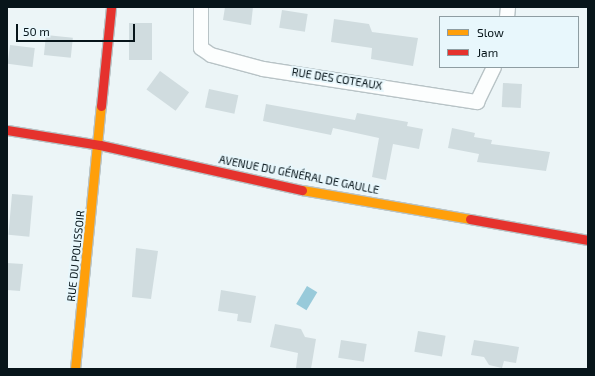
<!DOCTYPE html>
<meta charset="utf-8">
<style>
body{margin:0}
#map{position:relative;width:595px;height:376px;overflow:hidden;background:#ecf5f7;font-family:"Exo 2",sans-serif}
div>[style]{position:absolute}
[style*='--x']{left:calc(var(--x)*1px);top:calc(var(--y)*1px);width:calc(var(--w)*1px);rotate:calc(var(--a)*1deg)}
.water>*{inset:0;background:#98cada;transform-origin:0 0}
.building>*{inset:0;background:#d0dcdf;transform-origin:0 0}
.roads{filter:drop-shadow(1px 0 #b8c3c6) drop-shadow(-1px 0 #b8c3c6) drop-shadow(0 1px #b8c3c6) drop-shadow(0 -1px #b8c3c6)}
.street>*{height:14px;margin:-7px;padding:0 7px;transform-origin:7px;border-radius:7px;background:#fcfefe}
.slow>*{height:9px;margin:-4.5px;padding:0 4.5px;transform-origin:4.5px;border-radius:4.5px;background:#ff9f0a}
.jam>*{height:9px;margin:-4.5px;padding:0 4.5px;transform-origin:4.5px;border-radius:4.5px;background:#e5322d}
span{translate:-50% -50%;white-space:nowrap;text-align:center;line-height:1.15;-webkit-text-stroke:4px #e8f7fc;paint-order:stroke}
.street-label{font-size:11px;color:#07151a}
.frame{position:absolute;inset:0;border:8px solid #07151a;pointer-events:none}
.legend{position:absolute;left:439px;top:16px;width:140px;height:52px;box-sizing:border-box;background:#e8f7fc;border:1px solid #8e9da2;margin:0;padding:5px 7px;list-style:none;font-size:12px;color:#07151a}
.legend li{display:flex;align-items:center;gap:8px;height:20px}
.legend b{width:20px;border:1px solid #8e9da2}
.scale{position:absolute;left:16px;top:24px;width:119px;height:18px;box-sizing:border-box;border:2px solid #07151a;border-top:0;padding-left:5px;font-size:12px;line-height:14px;white-space:nowrap;color:#07151a;-webkit-text-stroke:3px #e8f7fc;paint-order:stroke}
</style>
<div id="map">
<div class="water">
<i style="left:307px;top:286px;width:12px;height:21px;rotate:31deg"></i>
</div>
<div class="building">
<i style="clip-path:polygon(225px 7px,253px 7px,251px 25px,223px 20px)"></i>
<i style="left:282px;top:10px;width:26px;height:18px;rotate:9deg"></i>
<i style="clip-path:polygon(334px 19px,369px 24px,372px 32px,418px 38px,413px 66px,371px 59px,372px 48px,331px 42px)"></i>
<i style="left:129px;top:23px;width:23px;height:37px"></i>
<i style="left:46px;top:35px;width:27px;height:20px;rotate:6deg"></i>
<i style="left:10px;top:45px;width:25px;height:19px;rotate:7deg"></i>
<i style="left:160px;top:71px;width:36px;height:23px;rotate:36deg"></i>
<i style="left:503px;top:83px;width:19px;height:24px;rotate:3deg"></i>
<i style="left:209px;top:89px;width:30px;height:19px;rotate:12deg"></i>
<i style="clip-path:polygon(266px 104px,355px 120px,357px 113px,408px 122px,407px 126px,423px 129px,419px 149px,393px 144px,386px 180px,372px 177px,379px 138px,333px 128px,331px 135px,263px 121px)"></i>
<i style="clip-path:polygon(452px 128px,475px 133px,474px 137px,492px 140px,491px 144px,550px 152px,546px 171px,477px 162px,479px 154px,448px 148px)"></i>
<i style="left:12px;top:194px;width:21px;height:41px;rotate:5deg"></i>
<i style="clip-path:polygon(136px 248px,158px 251px,151px 299px,132px 297px)"></i>
<i style="clip-path:polygon(7px 263px,23px 264px,20px 291px,7px 290px)"></i>
<i style="clip-path:polygon(221px 290px,256px 296px,251px 323px,237px 321px,238px 314px,218px 311px)"></i>
<i style="clip-path:polygon(275px 324px,301px 329px,305px 337px,316px 339px,311px 369px,296px 368px,298px 353px,270px 347px)"></i>
<i style="left:418px;top:331px;width:28px;height:21px;rotate:10deg"></i>
<i style="left:341px;top:340px;width:26px;height:18px;rotate:9deg"></i>
<i style="clip-path:polygon(474px 340px,519px 347px,516px 363px,504px 361px,502px 368px,489px 365px,484px 357px,471px 355px)"></i>
</div>
<div class="roads">
<div class="street">
<i style="--x:201;--y:7;--w:41;--a:90"></i>
<i style="--x:201;--y:48;--w:12;--a:35"></i>
<i style="--x:211;--y:55;--w:54;--a:15.1"></i>
<i style="--x:263;--y:69;--w:217;--a:8.8"></i>
<i style="--x:477;--y:102;--w:39;--a:-64"></i>
<i style="--x:507;--y:17;--w:10;--a:-84"></i>
</div>
<div class="slow">
<i style="--x:302;--y:190;--w:170;--a:9.8"></i>
<i style="--x:75;--y:369;--w:264;--a:-84.4"></i>
</div>
<div class="jam">
<i style="--x:101;--y:106;--w:100;--a:-84.2"></i>
<i style="--x:7;--y:130;--w:94;--a:9.2"></i>
<i style="--x:100;--y:145;--w:207;--a:12.6"></i>
<i style="--x:470;--y:219;--w:120;--a:10.1"></i>
</div>
</div>
<div class="street-label">
<span style="left:337px;top:79px;rotate:9deg">RUE DES COTEAUX</span>
<span style="left:299px;top:175px;rotate:11deg">AVENUE DU GÉNÉRAL DE GAULLE</span>
<span style="left:76px;top:256px;rotate:-84deg">RUE DU POLISSOIR</span>
</div>
<div class="frame"></div>
<ul class="legend">
<li><b style="height:5px;background:#ff9f0a"></b>Slow</li>
<li><b style="height:5px;background:#e5322d"></b>Jam</li>
</ul>
<div class="scale">50 m</div>
</div>
